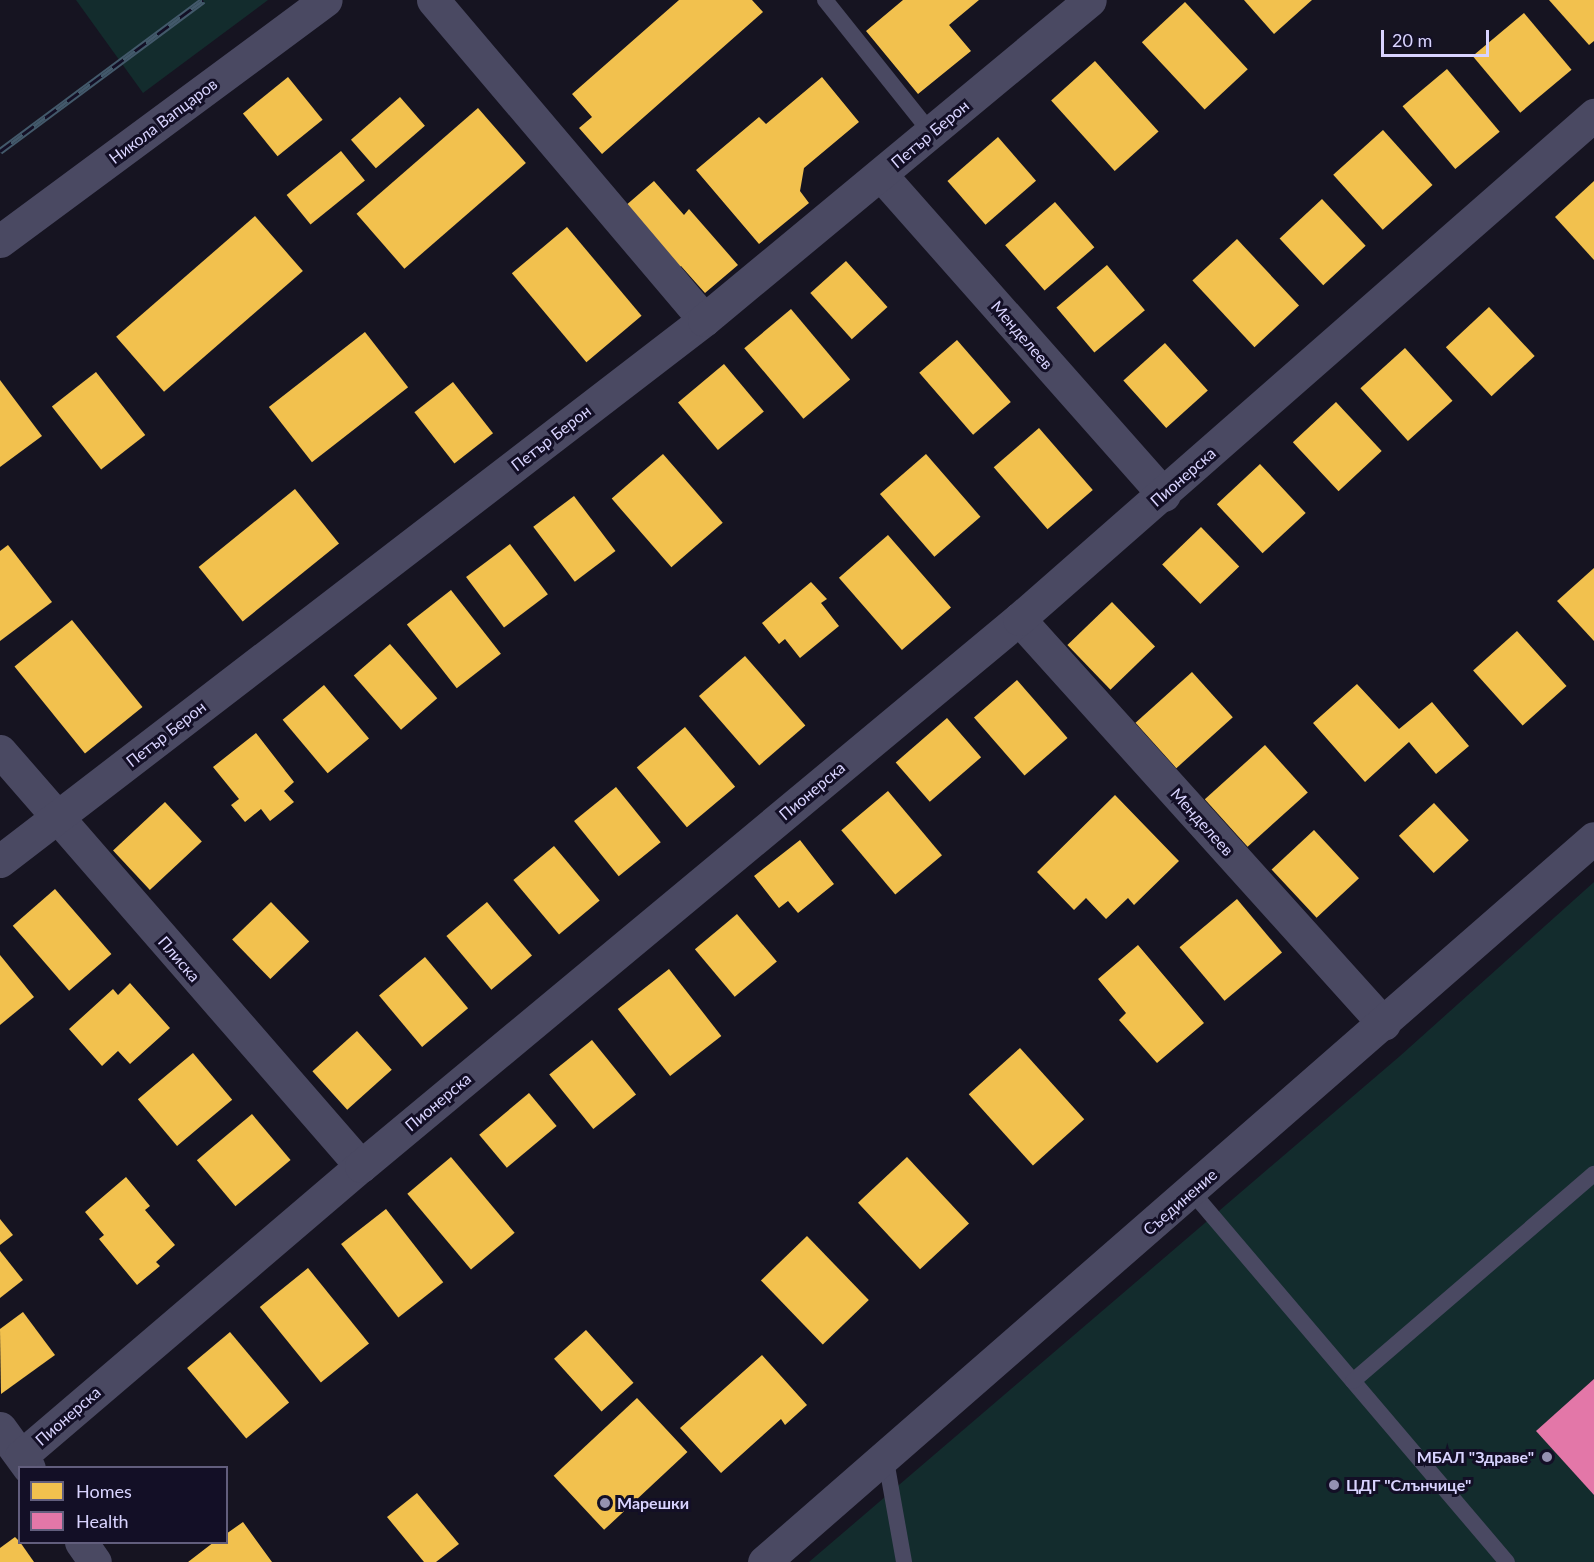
<!DOCTYPE html>
<meta charset="utf-8">
<style>
body{margin:0}
#map{position:relative;width:1594px;height:1562px;overflow:hidden;background:#161421;font-family:Lato,sans-serif}
div>[style]{position:absolute}
[style*='--x']{left:calc(var(--x)*1px);top:calc(var(--y)*1px);width:calc(var(--w)*1px);rotate:calc(var(--a)*1deg)}
.green>*{inset:0;background:#132c2d}
.homes>*{inset:0;background:#f2c14e;transform-origin:0 0}
.health>*{inset:0;background:#e377a8}
.service>*{height:16px;margin:-8px;padding:0 8px;transform-origin:8px;border-radius:8px;background:#4a4962}
.minor>*{height:33px;margin:-16.5px;padding:0 16.5px;transform-origin:16.5px;border-radius:16.5px;background:#4a4962}
.tertiary>*{height:33px;margin:-16.5px;padding:0 16.5px;transform-origin:16.5px;border-radius:16.5px;background:#4a4962}
.rail>*{height:7px;margin-top:-3.5px;transform-origin:0;background:repeating-linear-gradient(90deg,#130f26 0 14px,#43596b 0 28px);box-sizing:border-box;border-block:2px solid #43596b}
.dots>*{width:16px;height:16px;translate:-50% -50%;box-sizing:border-box;border:3px solid #130f26;border-radius:50%}
span{translate:-50% -50%;white-space:nowrap;text-align:center;line-height:1.15;-webkit-text-stroke:6px #130f26;paint-order:stroke}
.street-label{font-size:16px;color:#d9d4ff}
.poi-label{font-size:16px;color:#d9d4ff;font-weight:700}
.right{translate:-100% -50%;text-align:right}
.left{translate:0 -50%;text-align:left}
.legend{position:absolute;left:18px;top:1466px;width:210px;height:78px;box-sizing:border-box;background:#130f26;border:2px solid #625e7d;margin:0;padding:8px 10px;list-style:none;font-size:18px;color:#d9d4ff}
.legend li{display:flex;align-items:center;gap:12px;height:30px}
.legend b{width:30px;border:2px solid #625e7d}
.scale{position:absolute;left:1381px;top:30px;width:108px;height:27px;box-sizing:border-box;border:3px solid #d9d4ff;border-top:0;padding-left:8px;font-size:18px;line-height:21px;white-space:nowrap;color:#d9d4ff;-webkit-text-stroke:4px #130f26;paint-order:stroke}
</style>
<div id="map">
<div class="green">
<i style="clip-path:polygon(76px 0,268px 0,143px 93px)"></i>
<i style="clip-path:polygon(1594px 882px,1594px 1562px,809px 1562px,1400px 1056px)"></i>
</div>
<div class="homes">
<i style="clip-path:polygon(679px 0,752px 0,763px 12px,602px 154px,579px 128px,592px 117px,572px 94px)"></i>
<i style="clip-path:polygon(903px 0,979px 0,949px 25px,971px 51px,918px 94px,866px 31px)"></i>
<i style="clip-path:polygon(1244px 0,1312px 0,1274px 34px)"></i>
<i style="clip-path:polygon(1549px 0,1594px 0,1594px 41px,1589px 45px)"></i>
<i style="left:1185px;top:2px;width:92px;height:59px;rotate:47deg"></i>
<i style="left:1524px;top:13px;width:74px;height:67px;rotate:50deg"></i>
<i style="left:1095px;top:61px;width:95px;height:59px;rotate:48deg"></i>
<i style="left:1447px;top:69px;width:82px;height:58px;rotate:50deg"></i>
<i style="left:288px;top:77px;width:55px;height:58px;rotate:51deg"></i>
<i style="clip-path:polygon(822px 77px,859px 122px,804px 168px,800px 191px,809px 203px,759px 244px,696px 170px,759px 117px,766px 124px)"></i>
<i style="left:400px;top:97px;width:38px;height:65px;rotate:49deg"></i>
<i style="left:478px;top:108px;width:73px;height:161px;rotate:49deg"></i>
<i style="left:1383px;top:130px;width:74px;height:67px;rotate:48deg"></i>
<i style="left:998px;top:137px;width:58px;height:67px;rotate:49deg"></i>
<i style="left:341px;top:151px;width:38px;height:70px;rotate:51deg"></i>
<i style="clip-path:polygon(654px 181px,684px 215px,689px 209px,738px 265px,705px 293px,681px 266px,673px 273px,624px 207px)"></i>
<i style="clip-path:polygon(1594px 181px,1594px 260px,1555px 217px)"></i>
<i style="left:1322px;top:199px;width:64px;height:58px;rotate:47deg"></i>
<i style="left:1055px;top:202px;width:60px;height:66px;rotate:49deg"></i>
<i style="left:255px;top:216px;width:73px;height:184px;rotate:49deg"></i>
<i style="left:567px;top:227px;width:116px;height:72px;rotate:50deg"></i>
<i style="left:1237px;top:239px;width:91px;height:61px;rotate:47deg"></i>
<i style="left:846px;top:261px;width:62px;height:48px;rotate:48deg"></i>
<i style="left:1107px;top:265px;width:59px;height:66px;rotate:50deg"></i>
<i style="left:1489px;top:307px;width:67px;height:59px;rotate:47deg"></i>
<i style="left:791px;top:309px;width:92px;height:61px;rotate:50deg"></i>
<i style="left:365px;top:332px;width:70px;height:122px;rotate:52deg"></i>
<i style="left:957px;top:340px;width:82px;height:50px;rotate:49deg"></i>
<i style="left:1165px;top:343px;width:64px;height:56px;rotate:48deg"></i>
<i style="left:1405px;top:348px;width:71px;height:60px;rotate:48deg"></i>
<i style="left:724px;top:364px;width:62px;height:60px;rotate:50deg"></i>
<i style="left:96px;top:372px;width:80px;height:56px;rotate:52deg"></i>
<i style="clip-path:polygon(0 380px,42px 436px,0 467px)"></i>
<i style="left:453px;top:382px;width:65px;height:49px;rotate:52deg"></i>
<i style="left:1336px;top:402px;width:67px;height:59px;rotate:47deg"></i>
<i style="left:1039px;top:428px;width:82px;height:60px;rotate:49deg"></i>
<i style="left:663px;top:454px;width:91px;height:68px;rotate:49deg"></i>
<i style="left:926px;top:454px;width:83px;height:61px;rotate:49deg"></i>
<i style="left:1260px;top:464px;width:67px;height:59px;rotate:47deg"></i>
<i style="left:295px;top:489px;width:70px;height:124px;rotate:51deg"></i>
<i style="left:574px;top:496px;width:69px;height:51px;rotate:53deg"></i>
<i style="left:1201px;top:527px;width:55px;height:54px;rotate:46deg"></i>
<i style="left:888px;top:535px;width:96px;height:65px;rotate:49deg"></i>
<i style="left:510px;top:544px;width:63px;height:55px;rotate:53deg"></i>
<i style="clip-path:polygon(8px 545px,52px 602px,0 641px,0 551px)"></i>
<i style="clip-path:polygon(1594px 568px,1594px 641px,1557px 601px)"></i>
<i style="clip-path:polygon(811px 582px,827px 599px,821px 603px,839px 626px,800px 658px,785px 639px,779px 644px,762px 623px)"></i>
<i style="left:451px;top:590px;width:81px;height:56px;rotate:52deg"></i>
<i style="left:1112px;top:602px;width:62px;height:62px;rotate:46deg"></i>
<i style="left:72px;top:620px;width:112px;height:74px;rotate:51deg"></i>
<i style="left:1517px;top:631px;width:74px;height:59px;rotate:48deg"></i>
<i style="left:390px;top:644px;width:72px;height:48px;rotate:49deg"></i>
<i style="left:745px;top:656px;width:92px;height:61px;rotate:49deg"></i>
<i style="left:1192px;top:672px;width:61px;height:76px;rotate:48deg"></i>
<i style="left:1017px;top:680px;width:77px;height:57px;rotate:49deg"></i>
<i style="clip-path:polygon(1357px 684px,1399px 729px,1432px 702px,1469px 746px,1436px 774px,1409px 742px,1365px 782px,1313px 723px)"></i>
<i style="left:324px;top:685px;width:70px;height:54px;rotate:50deg"></i>
<i style="left:947px;top:718px;width:52px;height:68px;rotate:49deg"></i>
<i style="left:685px;top:727px;width:78px;height:63px;rotate:50deg"></i>
<i style="clip-path:polygon(256px 733px,294px 782px,284px 791px,294px 802px,270px 821px,261px 809px,245px 822px,231px 805px,239px 799px,213px 767px)"></i>
<i style="left:1265px;top:745px;width:64px;height:81px;rotate:48deg"></i>
<i style="left:616px;top:787px;width:71px;height:54px;rotate:51deg"></i>
<i style="left:888px;top:791px;width:84px;height:61px;rotate:50deg"></i>
<i style="clip-path:polygon(1115px 795px,1179px 861px,1134px 905px,1128px 898px,1106px 919px,1086px 898px,1074px 910px,1037px 872px)"></i>
<i style="left:165px;top:802px;width:54px;height:71px;rotate:47deg"></i>
<i style="left:1434px;top:803px;width:51px;height:48px;rotate:47deg"></i>
<i style="left:1314px;top:830px;width:66px;height:58px;rotate:47deg"></i>
<i style="clip-path:polygon(800px 840px,834px 884px,798px 913px,788px 901px,779px 908px,754px 876px)"></i>
<i style="left:554px;top:846px;width:71px;height:53px;rotate:50deg"></i>
<i style="left:55px;top:889px;width:86px;height:56px;rotate:49deg"></i>
<i style="left:1237px;top:899px;width:70px;height:75px;rotate:50deg"></i>
<i style="left:271px;top:902px;width:55px;height:54px;rotate:46deg"></i>
<i style="left:487px;top:902px;width:70px;height:53px;rotate:50deg"></i>
<i style="left:737px;top:914px;width:62px;height:55px;rotate:50deg"></i>
<i style="clip-path:polygon(1138px 945px,1204px 1023px,1157px 1063px,1119px 1020px,1126px 1013px,1098px 979px)"></i>
<i style="clip-path:polygon(0 955px,34px 997px,0 1025px)"></i>
<i style="left:425px;top:957px;width:67px;height:60px;rotate:50deg"></i>
<i style="left:669px;top:969px;width:85px;height:65px;rotate:52deg"></i>
<i style="clip-path:polygon(130px 983px,170px 1028px,130px 1064px,118px 1051px,102px 1066px,69px 1029px,113px 989px,118px 995px)"></i>
<i style="left:357px;top:1031px;width:52px;height:60px;rotate:48deg"></i>
<i style="left:592px;top:1040px;width:70px;height:55px;rotate:51deg"></i>
<i style="left:1020px;top:1048px;width:96px;height:69px;rotate:48deg"></i>
<i style="left:193px;top:1053px;width:61px;height:72px;rotate:50deg"></i>
<i style="left:529px;top:1093px;width:43px;height:65px;rotate:50deg"></i>
<i style="left:252px;top:1114px;width:60px;height:72px;rotate:50deg"></i>
<i style="left:451px;top:1157px;width:99px;height:57px;rotate:50deg"></i>
<i style="left:907px;top:1157px;width:91px;height:67px;rotate:47deg"></i>
<i style="clip-path:polygon(126px 1177px,150px 1206px,145px 1210px,175px 1245px,156px 1262px,160px 1266px,137px 1285px,99px 1239px,104px 1235px,85px 1212px)"></i>
<i style="left:386px;top:1209px;width:93px;height:57px;rotate:52deg"></i>
<i style="clip-path:polygon(0 1219px,13px 1235px,0 1245px)"></i>
<i style="left:807px;top:1236px;width:89px;height:64px;rotate:46deg"></i>
<i style="clip-path:polygon(0 1251px,23px 1280px,0 1298px)"></i>
<i style="left:308px;top:1268px;width:97px;height:62px;rotate:51deg"></i>
<i style="clip-path:polygon(23px 1312px,55px 1355px,1px 1394px,0 1329px)"></i>
<i style="left:586px;top:1330px;width:71px;height:43px;rotate:48deg"></i>
<i style="left:230px;top:1332px;width:92px;height:56px;rotate:50deg"></i>
<i style="clip-path:polygon(762px 1355px,807px 1405px,785px 1425px,781px 1419px,721px 1473px,680px 1428px)"></i>
<i style="left:637px;top:1398px;width:74px;height:114px;rotate:47deg"></i>
<i style="clip-path:polygon(417px 1493px,459px 1544px,436px 1562px,424px 1562px,387px 1517px)"></i>
<i style="clip-path:polygon(243px 1522px,272px 1562px,188px 1562px,214px 1542px,226px 1542px,226px 1534px)"></i>
<i style="clip-path:polygon(15px 1537px,20px 1542px,34px 1562px,0 1562px,0 1548px)"></i>
</div>
<div class="health">
<i style="clip-path:polygon(1594px 1379px,1594px 1495px,1536px 1431px)"></i>
</div>
<div class="service">
<i style="--x:825;--y:0;--w:170;--a:51.4"></i>
<i style="--x:1192;--y:1192;--w:486;--a:49.6"></i>
<i style="--x:1353;--y:1381;--w:318;--a:-40.7"></i>
<i style="--x:885;--y:1455;--w:109;--a:79.9"></i>
</div>
<div class="minor">
<i style="--x:433;--y:0;--w:419;--a:49.7"></i>
<i style="--x:881;--y:175;--w:427;--a:48.5"></i>
<i style="--x:0;--y:241;--w:405;--a:-36.5"></i>
<i style="--x:1019;--y:619;--w:545;--a:47.97"></i>
<i style="--x:0;--y:751;--w:550;--a:48.98"></i>
<i style="--x:0;--y:861;--w:888;--a:-37.54"></i>
<i style="--x:704;--y:320;--w:501;--a:-39.66"></i>
<i style="--x:0;--y:1428;--w:49;--a:54.1"></i>
<i style="--x:21;--y:1456;--w:447;--a:-40.5"></i>
<i style="--x:361;--y:1166;--w:856;--a:-39.74"></i>
<i style="--x:1019;--y:619;--w:765;--a:-41.24"></i>
<i style="--x:81;--y:1542;--w:24;--a:55"></i>
</div>
<div class="tertiary">
<i style="--x:764;--y:1562;--w:1101;--a:-41.1"></i>
</div>
<div class="rail">
<i style="--x:0;--y:151;--w:253;--a:-36.6"></i>
</div>
<div class="dots">
<i style="left:1547px;top:1457px;background:#9591b1"></i>
<i style="left:1334px;top:1485px;background:#9591b1"></i>
<i style="left:605px;top:1503px;background:#9591b1"></i>
</div>
<div class="street-label">
<span style="left:163px;top:121px;rotate:-37deg">Никола Вапцаров</span>
<span style="left:930px;top:134px;rotate:-40deg">Петър Берон</span>
<span style="left:1022px;top:335px;rotate:49deg">Менделеев</span>
<span style="left:551px;top:438px;rotate:-38deg">Петър Берон</span>
<span style="left:1183px;top:477px;rotate:-41deg">Пионерска</span>
<span style="left:166px;top:734px;rotate:-38deg">Петър Берон</span>
<span style="left:812px;top:791px;rotate:-40deg">Пионерска</span>
<span style="left:1202px;top:822px;rotate:48deg">Менделеев</span>
<span style="left:179px;top:959px;rotate:49deg">Плиска</span>
<span style="left:438px;top:1102px;rotate:-40deg">Пионерска</span>
<span style="left:1180px;top:1202px;rotate:-41deg">Съединение</span>
<span style="left:68px;top:1416px;rotate:-41deg">Пионерска</span>
</div>
<div class="poi-label">
<span class="right" style="left:1534px;top:1457px">МБАЛ "Здраве"</span>
<span class="left" style="left:1346px;top:1485px">ЦДГ "Слънчице"</span>
<span class="left" style="left:617px;top:1503px">Марешки</span>
</div>
<ul class="legend">
<li><b style="height:16px;background:#f2c14e"></b>Homes</li>
<li><b style="height:16px;background:#e377a8"></b>Health</li>
</ul>
<div class="scale">20 m</div>
</div>
